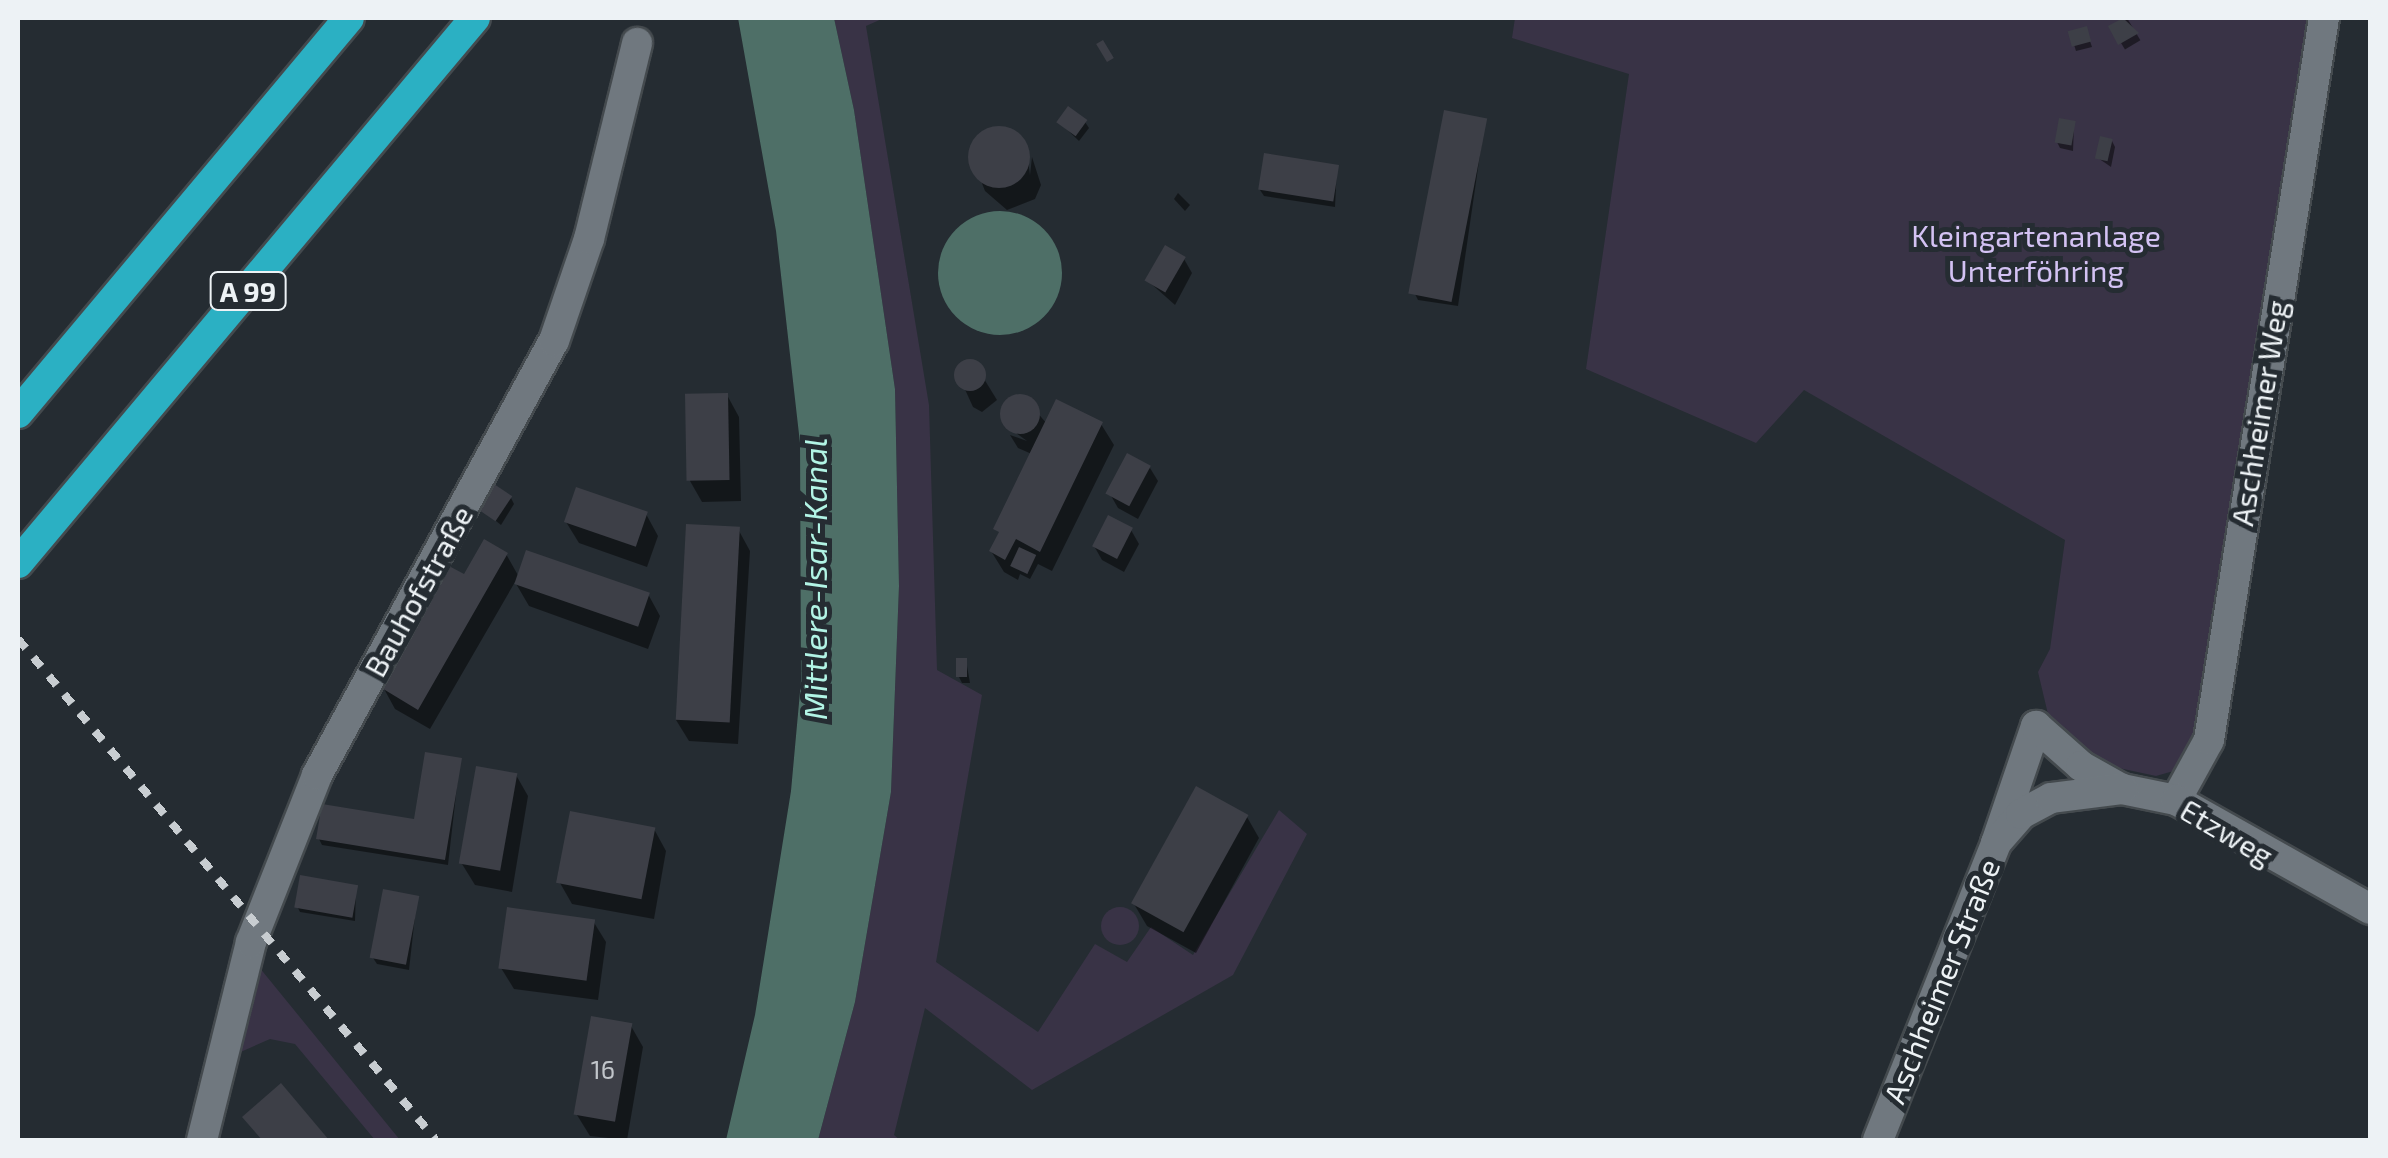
<!DOCTYPE html>
<meta charset="utf-8">
<style>
body{margin:0}
#map{position:relative;width:2388px;height:1158px;overflow:hidden;background:#252c32;font-family:"Exo 2",sans-serif}
div>[style]{position:absolute}
[style*='--x']{left:calc(var(--x)*1px);top:calc(var(--y)*1px);width:calc(var(--w)*1px);rotate:calc(var(--a)*1deg)}
.green>*{inset:0;background:#393346}
.round{border-radius:50%}
.water>*{inset:0;background:#4e6f67}
.shadow>*{inset:0;background:#0007;transform-origin:0 0}
.building>*{inset:0;background:#3d3f47;transform-origin:0 0}
.roads{filter:drop-shadow(2px 0 #444a4e) drop-shadow(-2px 0 #444a4e) drop-shadow(0 2px #444a4e) drop-shadow(0 -2px #444a4e)}
.minor>*{height:30px;margin:-15px;padding:0 15px;transform-origin:15px;border-radius:15px;background:#70787f}
.highway>*{height:30px;margin:-15px;padding:0 15px;transform-origin:15px;border-radius:15px;background:#2bb0c3}
.rail>*{height:8px;margin-top:-4px;transform-origin:0;background:repeating-linear-gradient(90deg,#c8cdd1 0 12px,transparent 0 24px)}
span{translate:-50% -50%;white-space:nowrap;text-align:center;line-height:1.15;-webkit-text-stroke:10px #252c32;paint-order:stroke}
.number-label{font-size:25px;color:#c1c5ca}
.number-label span{-webkit-text-stroke-width:0}
.shield-label span{padding:2px 8px;background:#252c32;border:2px solid;border-radius:8px;-webkit-text-stroke-width:0}
.shield-label{font-size:28px;color:#edf2f5;font-weight:700}
.park-label{font-size:30px;color:#d3c2f3}
.street-label{font-size:30px;color:#edf2f5}
.water-label{font-size:32px;color:#b2f4e5;font-style:italic}
.frame{position:absolute;inset:0;border:20px solid #edf2f5;pointer-events:none}
</style>
<div id="map">
<div class="green">
<i style="clip-path:polygon(834px 18px,884px 18px,866px 26px,929px 405px,937px 670px,982px 695px,936px 962px,1038px 1032px,1095px 944px,1127px 962px,1151px 927px,1193px 955px,1279px 810px,1307px 834px,1233px 975px,1032px 1090px,925px 1008px,894px 1135px,900px 1140px,818px 1140px,855px 1002px,891px 792px,899px 586px,895px 389px,854px 110px)"></i>
<i style="clip-path:polygon(1515px 18px,2313px 18px,2196px 752px,2184px 768px,2156px 776px,2100px 764px,2052px 731px,2038px 672px,2050px 649px,2065px 540px,1804px 390px,1756px 443px,1586px 369px,1629px 74px,1512px 38px)"></i>
<i class="round" style="left:1101px;top:907px;width:38px;height:38px"></i>
<i style="clip-path:polygon(259px 967px,400px 1140px,375px 1140px,295px 1044px,270px 1039px,236px 1054px)"></i>
</div>
<div class="water">
<i style="clip-path:polygon(738px 18px,834px 18px,854px 110px,895px 389px,899px 586px,891px 792px,855px 1002px,818px 1140px,726px 1140px,755px 1015px,791px 791px,801px 681px,800px 443px,776px 231px)"></i>
<i class="round" style="left:938px;top:211px;width:124px;height:124px"></i>
</div>
<div class="shadow">
<i style="left:2127px;top:18px;width:26px;height:18px;rotate:59deg"></i>
<i style="clip-path:polygon(2086px 29px,2092px 47px,2076px 51px,2070px 32px)"></i>
<i style="clip-path:polygon(1485px 120px,1458px 306px,1418px 300px,1415px 294px)"></i>
<i style="clip-path:polygon(1059px 122px,1085px 122px,1089px 128px,1079px 141px)"></i>
<i style="clip-path:polygon(2074px 124px,2073px 151px,2060px 148px,2057px 142px)"></i>
<i style="clip-path:polygon(1000px 127px,1026px 145px,1030px 175px,1032px 157px,1041px 185px,1035px 199px,1007px 210px,985px 191px,970px 153px,975px 140px)"></i>
<i style="clip-path:polygon(2112px 141px,2115px 147px,2111px 167px,2098px 158px)"></i>
<i style="clip-path:polygon(1337px 167px,1335px 207px,1264px 196px,1260px 190px)"></i>
<i style="clip-path:polygon(1178px 193px,1190px 205px,1185px 211px,1174px 199px)"></i>
<i style="clip-path:polygon(1184px 259px,1192px 273px,1175px 305px,1148px 281px)"></i>
<i style="clip-path:polygon(973px 361px,997px 400px,982px 412px,973px 407px,957px 372px)"></i>
<i style="clip-path:polygon(727px 395px,739px 417px,741px 501px,702px 502px,690px 481px)"></i>
<i style="clip-path:polygon(1022px 395px,1048px 425px,1101px 424px,1114px 445px,1052px 571px,1038px 564px,1030px 579px,1020px 574px,1018px 580px,1004px 572px,991px 551px,1034px 455px,1018px 448px,1010px 435px,1027px 441px,1005px 425px,1002px 410px,1009px 398px)"></i>
<i style="clip-path:polygon(1150px 468px,1158px 481px,1138px 519px,1118px 508px,1110px 494px)"></i>
<i style="clip-path:polygon(511px 498px,514px 504px,501px 525px,481px 509px)"></i>
<i style="clip-path:polygon(646px 514px,658px 536px,647px 567px,579px 543px,566px 522px)"></i>
<i style="clip-path:polygon(738px 529px,750px 551px,738px 744px,689px 741px,676px 720px)"></i>
<i style="clip-path:polygon(1131px 530px,1139px 544px,1124px 572px,1102px 560px,1094px 546px)"></i>
<i style="clip-path:polygon(506px 554px,519px 577px,648px 594px,660px 616px,648px 649px,529px 606px,515px 582px,430px 729px,395px 709px,383px 687px,465px 578px)"></i>
<i style="clip-path:polygon(966px 660px,970px 683px,962px 683px,959px 677px)"></i>
<i style="clip-path:polygon(460px 760px,448px 865px,322px 845px,319px 839px,416px 822px)"></i>
<i style="clip-path:polygon(516px 775px,528px 796px,512px 892px,475px 885px,462px 864px)"></i>
<i style="clip-path:polygon(1247px 817px,1259px 838px,1196px 953px,1147px 926px,1134px 904px)"></i>
<i style="clip-path:polygon(654px 829px,666px 851px,654px 919px,572px 904px,560px 883px)"></i>
<i style="clip-path:polygon(356px 888px,355px 921px,300px 912px,297px 906px)"></i>
<i style="clip-path:polygon(417px 898px,409px 970px,377px 964px,373px 958px)"></i>
<i style="clip-path:polygon(593px 921px,606px 942px,598px 1000px,514px 989px,501px 968px)"></i>
<i style="clip-path:polygon(631px 1026px,643px 1047px,627px 1140px,590px 1136px,577px 1115px)"></i>
</div>
<div class="building">
<i style="clip-path:polygon(2123px 18px,2139px 33px,2118px 45px,2108px 26px)"></i>
<i style="left:2087px;top:26px;width:16px;height:20px;rotate:75deg"></i>
<i style="left:1103px;top:40px;width:21px;height:8px;rotate:59deg"></i>
<i style="left:1068px;top:106px;width:24px;height:20px;rotate:36deg"></i>
<i style="left:1444px;top:110px;width:44px;height:187px;rotate:11deg"></i>
<i style="left:2059px;top:118px;width:17px;height:25px;rotate:10deg"></i>
<i class="round" style="left:968px;top:126px;width:62px;height:62px"></i>
<i style="left:2100px;top:136px;width:13px;height:23px;rotate:13deg"></i>
<i style="left:1264px;top:153px;width:76px;height:37px;rotate:9deg"></i>
<i style="left:1165px;top:245px;width:24px;height:41px;rotate:30deg"></i>
<i class="round" style="left:954px;top:359px;width:32px;height:32px"></i>
<i style="left:728px;top:393px;width:87px;height:43px;rotate:89deg"></i>
<i class="round" style="left:1000px;top:394px;width:40px;height:40px"></i>
<i style="clip-path:polygon(1056px 399px,1103px 422px,1040px 552px,1016px 539px,1005px 560px,989px 551px,999px 532px,993px 529px)"></i>
<i style="left:1127px;top:453px;width:27px;height:46px;rotate:28deg"></i>
<i style="left:494px;top:484px;width:22px;height:30px;rotate:34deg"></i>
<i style="left:576px;top:487px;width:76px;height:37px;rotate:19deg"></i>
<i style="left:1108px;top:515px;width:28px;height:35px;rotate:27deg"></i>
<i style="left:686px;top:524px;width:54px;height:196px;rotate:3deg"></i>
<i style="clip-path:polygon(484px 539px,508px 553px,418px 710px,380px 687px,449px 566px,464px 574px)"></i>
<i style="left:1019px;top:547px;width:19px;height:21px;rotate:25deg"></i>
<i style="left:526px;top:550px;width:131px;height:36px;rotate:19deg"></i>
<i style="left:956px;top:658px;width:11px;height:19px"></i>
<i style="clip-path:polygon(425px 752px,462px 758px,445px 860px,316px 839px,322px 804px,414px 819px)"></i>
<i style="left:476px;top:766px;width:42px;height:99px;rotate:10deg"></i>
<i style="left:1196px;top:786px;width:60px;height:134px;rotate:29deg"></i>
<i style="left:570px;top:811px;width:87px;height:73px;rotate:11deg"></i>
<i style="left:300px;top:875px;width:59px;height:33px;rotate:10deg"></i>
<i style="left:383px;top:889px;width:37px;height:70px;rotate:11deg"></i>
<i style="left:507px;top:907px;width:89px;height:62px;rotate:8deg"></i>
<i style="left:591px;top:1016px;width:42px;height:100px;rotate:10deg"></i>
<i style="clip-path:polygon(281px 1083px,329px 1140px,262px 1140px,242px 1117px)"></i>
</div>
<div class="roads">
<div class="minor">
<i style="--x:2176;--y:800;--w:68;--a:-61.2"></i>
<i style="--x:2209;--y:740;--w:731;--a:-80.95"></i>
<i style="--x:1996;--y:843;--w:124;--a:-71.1"></i>
<i style="--x:2036;--y:726;--w:60;--a:41.6"></i>
<i style="--x:2081;--y:766;--w:47;--a:29.3"></i>
<i style="--x:2122;--y:789;--w:55;--a:11.5"></i>
<i style="--x:2176;--y:800;--w:223;--a:29.3"></i>
<i style="--x:202;--y:1140;--w:204;--a:-76.1"></i>
<i style="--x:251;--y:942;--w:180;--a:-68.4"></i>
<i style="--x:317;--y:775;--w:494;--a:-61.4"></i>
<i style="--x:554;--y:341;--w:108;--a:-71.1"></i>
<i style="--x:589;--y:239;--w:202;--a:-76.2"></i>
<i style="--x:1878;--y:1140;--w:320;--a:-68.3"></i>
<i style="--x:1996;--y:843;--w:38;--a:-49"></i>
<i style="--x:2021;--y:814;--w:34;--a:-28"></i>
<i style="--x:2051;--y:798;--w:72;--a:-7.2"></i>
</div>
<div class="highway">
<i style="--x:18;--y:413;--w:515;--a:-50.04"></i>
<i style="--x:18;--y:563;--w:711;--a:-50.02"></i>
</div>
</div>
<div class="rail">
<i style="--x:18;--y:639;--w:652;--a:50.16"></i>
</div>
<div class="number-label">
<span style="left:603px;top:1069px">16</span>
</div>
<div class="shield-label">
<span style="left:248px;top:291px">A 99</span>
</div>
<div class="park-label">
<span style="left:2036px;top:252px">Kleingartenanlage<br>Unterföhring</span>
</div>
<div class="street-label">
<span style="left:2259px;top:413px;rotate:-81deg">Aschheimer Weg</span>
<span style="left:418px;top:591px;rotate:-61deg">Bauhofstraße</span>
<span style="left:2227px;top:832px;rotate:30deg">Etzweg</span>
<span style="left:1941px;top:981px;rotate:-68deg">Aschheimer Straße</span>
</div>
<div class="water-label">
<span style="left:814px;top:579px;rotate:-90deg">Mittlere-Isar-Kanal</span>
</div>
<div class="frame"></div>
</div>
